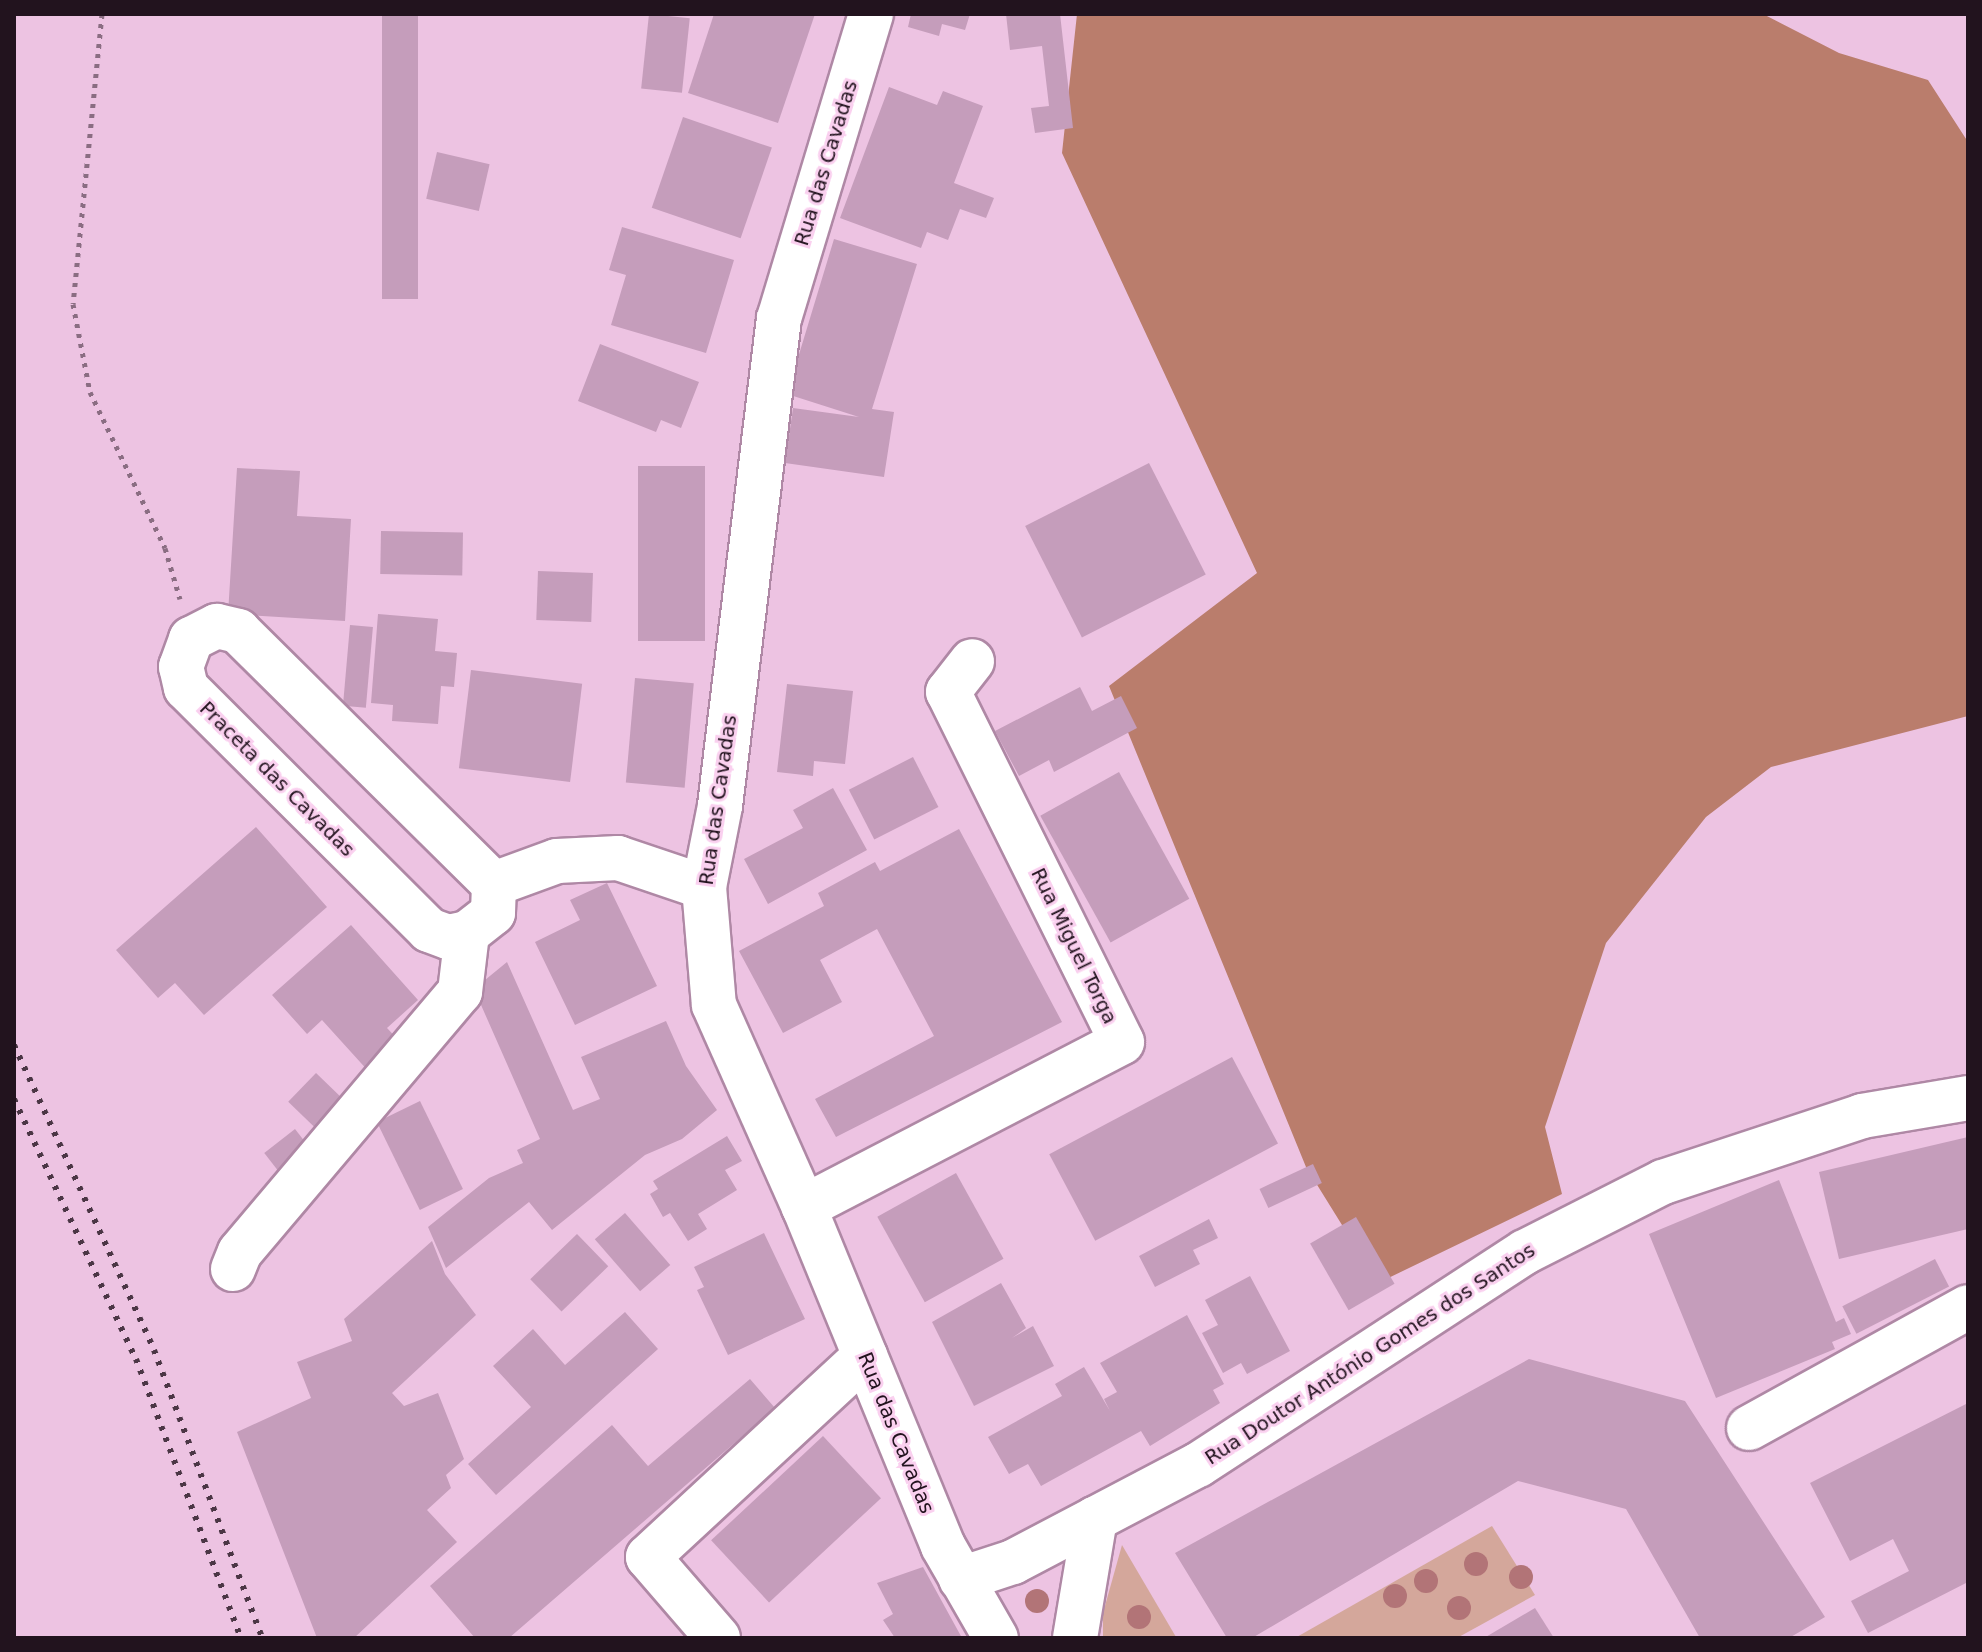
<!DOCTYPE html>
<meta charset="utf-8">
<style>
body{margin:0}
#map{position:relative;width:1982px;height:1652px;overflow:hidden;background:#edc3e2;font-family:"DejaVu Sans",sans-serif}
div>[style]{position:absolute}
[style*='--x']{left:calc(var(--x)*1px);top:calc(var(--y)*1px);width:calc(var(--w)*1px);rotate:calc(var(--a)*1deg)}
.green>*{inset:0;background:#d4a79b}
.forest>*{inset:0;background:#ba7d6c}
.building>*{inset:0;background:#c59dbb;transform-origin:0 0}
.path>*{height:5px;margin-top:-2.5px;transform-origin:0;background:repeating-linear-gradient(90deg,#8a6d82 0 4px,transparent 0 10px)}
.roads{filter:drop-shadow(2px 0 #af88a5) drop-shadow(-2px 0 #af88a5) drop-shadow(0 2px #af88a5) drop-shadow(0 -2px #af88a5)}
.minor>*{height:44px;margin:-22px;padding:0 22px;transform-origin:22px;border-radius:22px;background:#fff}
.rail>*{height:6px;margin-top:-3px;transform-origin:0;background:repeating-linear-gradient(90deg,#4b3645 0 4px,transparent 0 12px)}
.trees>*{width:24px;height:24px;margin:-12px;border-radius:50%;background:#b27477}
span{translate:-50% -50%;white-space:nowrap;text-align:center;line-height:1.15;-webkit-text-stroke:6px #fad0ef;paint-order:stroke}
.street-label{font-size:20px;color:#22131e}
.frame{position:absolute;inset:0;border:16px solid #22131e;pointer-events:none}
</style>
<div id="map">
<div class="green">
<i style="clip-path:polygon(1492px 1526px,1535px 1595px,1457px 1638px,1295px 1638px)"></i>
<i style="clip-path:polygon(1122px 1545px,1176px 1637px,1103px 1638px,1103px 1613px)"></i>
</div>
<div class="forest">
<i style="clip-path:polygon(1077px 14px,1763px 14px,1839px 53px,1928px 80px,1968px 142px,1968px 716px,1771px 767px,1706px 817px,1606px 943px,1545px 1127px,1562px 1194px,1378px 1283px,1306px 1167px,1109px 686px,1257px 573px,1062px 153px)"></i>
</div>
<div class="building">
<i style="left:382px;top:14px;width:36px;height:285px"></i>
<i style="left:649px;top:14px;width:41px;height:75px;rotate:6deg"></i>
<i style="clip-path:polygon(714px 14px,815px 14px,778px 123px,688px 93px)"></i>
<i style="clip-path:polygon(911px 14px,970px 14px,965px 30px,942px 24px,939px 36px,908px 27px)"></i>
<i style="clip-path:polygon(1006px 14px,1060px 14px,1073px 128px,1035px 133px,1031px 108px,1049px 106px,1042px 46px,1010px 50px)"></i>
<i style="clip-path:polygon(889px 87px,937px 105px,943px 91px,983px 106px,954px 183px,994px 198px,986px 218px,960px 209px,948px 240px,927px 232px,921px 248px,840px 218px)"></i>
<i style="left:683px;top:117px;width:94px;height:96px;rotate:19deg"></i>
<i style="left:437px;top:152px;width:54px;height:48px;rotate:13deg"></i>
<i style="clip-path:polygon(622px 227px,734px 260px,706px 353px,611px 325px,626px 275px,609px 270px)"></i>
<i style="clip-path:polygon(834px 239px,917px 264px,872px 409px,894px 412px,884px 477px,785px 463px,793px 408px,859px 417px,787px 394px)"></i>
<i style="clip-path:polygon(600px 344px,699px 382px,681px 428px,661px 420px,656px 432px,578px 401px)"></i>
<i style="left:1149px;top:463px;width:125px;height:139px;rotate:63deg"></i>
<i style="left:705px;top:466px;width:175px;height:67px;rotate:90deg"></i>
<i style="clip-path:polygon(237px 468px,300px 471px,297px 516px,351px 519px,345px 621px,228px 614px)"></i>
<i style="left:381px;top:531px;width:82px;height:43px;rotate:1deg"></i>
<i style="left:538px;top:571px;width:55px;height:49px;rotate:2deg"></i>
<i style="clip-path:polygon(378px 614px,438px 619px,435px 651px,457px 653px,454px 687px,441px 686px,438px 724px,392px 721px,393px 705px,371px 703px)"></i>
<i style="left:350px;top:625px;width:23px;height:81px;rotate:5deg"></i>
<i style="left:471px;top:670px;width:112px;height:99px;rotate:7deg"></i>
<i style="left:635px;top:678px;width:59px;height:105px;rotate:5deg"></i>
<i style="clip-path:polygon(787px 684px,853px 691px,845px 764px,814px 761px,813px 776px,777px 772px)"></i>
<i style="clip-path:polygon(1080px 687px,1092px 711px,1121px 696px,1137px 728px,1054px 772px,1049px 760px,1019px 776px,995px 731px)"></i>
<i style="left:913px;top:757px;width:56px;height:72px;rotate:63deg"></i>
<i style="left:1119px;top:772px;width:145px;height:90px;rotate:61deg"></i>
<i style="clip-path:polygon(833px 788px,867px 850px,768px 904px,744px 859px,803px 828px,793px 810px)"></i>
<i style="clip-path:polygon(256px 827px,327px 907px,204px 1015px,175px 983px,158px 998px,116px 950px)"></i>
<i style="clip-path:polygon(959px 829px,1062px 1022px,836px 1137px,815px 1099px,934px 1036px,877px 929px,820px 960px,842px 1002px,783px 1033px,739px 951px,824px 906px,818px 893px,875px 862px,880px 871px)"></i>
<i style="clip-path:polygon(607px 883px,657px 986px,575px 1025px,535px 942px,580px 920px,570px 900px)"></i>
<i style="clip-path:polygon(351px 925px,418px 1000px,387px 1028px,402px 1044px,370px 1073px,322px 1020px,307px 1034px,272px 995px)"></i>
<i style="clip-path:polygon(507px 962px,573px 1110px,600px 1099px,581px 1057px,666px 1021px,686px 1066px,717px 1110px,682px 1139px,645px 1155px,552px 1230px,529px 1202px,446px 1268px,428px 1227px,489px 1178px,523px 1163px,517px 1150px,540px 1139px,474px 989px)"></i>
<i style="left:1232px;top:1057px;width:98px;height:207px;rotate:62deg"></i>
<i style="left:316px;top:1073px;width:45px;height:40px;rotate:44deg"></i>
<i style="left:420px;top:1101px;width:98px;height:48px;rotate:64deg"></i>
<i style="left:295px;top:1129px;width:24px;height:39px;rotate:52deg"></i>
<i style="clip-path:polygon(727px 1136px,742px 1161px,725px 1170px,737px 1190px,698px 1214px,707px 1229px,688px 1241px,670px 1213px,663px 1217px,650px 1194px,658px 1189px,653px 1181px)"></i>
<i style="clip-path:polygon(1968px 1137px,1968px 1229px,1839px 1259px,1819px 1172px)"></i>
<i style="left:1313px;top:1164px;width:21px;height:59px;rotate:65deg"></i>
<i style="left:956px;top:1173px;width:98px;height:90px;rotate:61deg"></i>
<i style="clip-path:polygon(1779px 1180px,1836px 1322px,1844px 1318px,1851px 1334px,1832px 1342px,1835px 1349px,1716px 1398px,1649px 1234px)"></i>
<i style="left:625px;top:1213px;width:69px;height:40px;rotate:49deg"></i>
<i style="left:1356px;top:1217px;width:77px;height:53px;rotate:60deg"></i>
<i style="clip-path:polygon(1209px 1219px,1218px 1238px,1193px 1250px,1200px 1264px,1155px 1287px,1139px 1256px)"></i>
<i style="clip-path:polygon(764px 1233px,805px 1319px,728px 1355px,697px 1290px,704px 1287px,694px 1267px)"></i>
<i style="left:577px;top:1234px;width:45px;height:65px;rotate:46deg"></i>
<i style="clip-path:polygon(432px 1241px,445px 1274px,476px 1315px,392px 1393px,404px 1406px,438px 1393px,464px 1459px,446px 1475px,451px 1488px,427px 1510px,457px 1542px,354px 1638px,317px 1638px,237px 1432px,311px 1398px,297px 1362px,352px 1341px,344px 1319px)"></i>
<i style="left:1935px;top:1259px;width:31px;height:104px;rotate:63deg"></i>
<i style="clip-path:polygon(1250px 1276px,1290px 1351px,1247px 1374px,1241px 1363px,1223px 1373px,1202px 1333px,1218px 1325px,1205px 1300px)"></i>
<i style="clip-path:polygon(1001px 1283px,1026px 1328px,1012px 1338px,1033px 1326px,1054px 1366px,974px 1406px,932px 1322px)"></i>
<i style="clip-path:polygon(625px 1312px,658px 1349px,496px 1495px,468px 1464px,531px 1407px,493px 1366px,533px 1329px,565px 1365px)"></i>
<i style="clip-path:polygon(1187px 1315px,1224px 1384px,1213px 1390px,1220px 1403px,1150px 1446px,1141px 1431px,1041px 1486px,1028px 1464px,1009px 1474px,988px 1437px,1062px 1396px,1055px 1384px,1084px 1367px,1110px 1411px,1104px 1399px,1117px 1392px,1100px 1363px)"></i>
<i style="clip-path:polygon(1529px 1359px,1685px 1401px,1825px 1617px,1789px 1638px,1700px 1638px,1626px 1509px,1518px 1481px,1252px 1638px,1227px 1638px,1175px 1553px)"></i>
<i style="clip-path:polygon(750px 1379px,775px 1408px,509px 1638px,475px 1638px,430px 1586px,612px 1425px,648px 1466px)"></i>
<i style="clip-path:polygon(1968px 1403px,1968px 1582px,1868px 1633px,1851px 1601px,1909px 1571px,1893px 1539px,1850px 1561px,1810px 1483px)"></i>
<i style="left:823px;top:1436px;width:85px;height:153px;rotate:47deg"></i>
<i style="clip-path:polygon(923px 1567px,962px 1638px,895px 1638px,883px 1620px,893px 1614px,877px 1583px)"></i>
<i style="clip-path:polygon(1535px 1608px,1554px 1638px,1484px 1638px)"></i>
</div>
<div class="path">
<i style="--x:102;--y:14;--w:291;--a:95.7"></i>
<i style="--x:73;--y:304;--w:90;--a:79.1"></i>
<i style="--x:90;--y:392;--w:173;--a:64.3"></i>
<i style="--x:165;--y:548;--w:53;--a:73.6"></i>
</div>
<div class="roads">
<div class="minor">
<i style="--x:871;--y:14;--w:318;--a:106.8"></i>
<i style="--x:779;--y:318;--w:492;--a:96.9"></i>
<i style="--x:720;--y:806;--w:83;--a:101.2"></i>
<i style="--x:704;--y:887;--w:118;--a:85.2"></i>
<i style="--x:714;--y:1005;--w:221;--a:66"></i>
<i style="--x:804;--y:1207;--w:366;--a:67.7"></i>
<i style="--x:943;--y:1546;--w:106;--a:60.1"></i>
<i style="--x:494;--y:884;--w:29;--a:92"></i>
<i style="--x:493;--y:913;--w:33;--a:142"></i>
<i style="--x:467;--y:933;--w:19;--a:168"></i>
<i style="--x:448;--y:937;--w:20;--a:-160"></i>
<i style="--x:429;--y:930;--w:343;--a:-135.1"></i>
<i style="--x:186;--y:688;--w:22;--a:-103"></i>
<i style="--x:181;--y:667;--w:30;--a:-70"></i>
<i style="--x:191;--y:639;--w:29;--a:-27"></i>
<i style="--x:217;--y:626;--w:22;--a:13"></i>
<i style="--x:238;--y:631;--w:360;--a:44.7"></i>
<i style="--x:494;--y:884;--w:67;--a:-20.1"></i>
<i style="--x:557;--y:861;--w:61;--a:-2.8"></i>
<i style="--x:618;--y:858;--w:91;--a:18.6"></i>
<i style="--x:804;--y:1207;--w:358;--a:-27.4"></i>
<i style="--x:1122;--y:1042;--w:391;--a:-116.4"></i>
<i style="--x:948;--y:692;--w:39;--a:-52"></i>
<i style="--x:233;--y:1269;--w:18;--a:-68"></i>
<i style="--x:240;--y:1252;--w:341;--a:-49.8"></i>
<i style="--x:460;--y:992;--w:59;--a:-83.2"></i>
<i style="--x:1749;--y:1428;--w:250;--a:-28.9"></i>
<i style="--x:961;--y:1579;--w:55;--a:-18.1"></i>
<i style="--x:1013;--y:1562;--w:209;--a:-27.7"></i>
<i style="--x:1198;--y:1465;--w:390;--a:-33.1"></i>
<i style="--x:1525;--y:1252;--w:155;--a:-26.9"></i>
<i style="--x:1663;--y:1182;--w:210;--a:-18.3"></i>
<i style="--x:1862;--y:1116;--w:108;--a:-9.6"></i>
<i style="--x:718;--y:1638;--w:107;--a:-130.8"></i>
<i style="--x:648;--y:1557;--w:296;--a:-42.8"></i>
<i style="--x:1075;--y:1638;--w:121;--a:-80.5"></i>
</div>
</div>
<div class="rail">
<i style="--x:14;--y:1045;--w:336;--a:65.3"></i>
<i style="--x:154;--y:1350;--w:308;--a:69.4"></i>
<i style="--x:14;--y:1099;--w:287;--a:64.9"></i>
<i style="--x:136;--y:1359;--w:298;--a:69.4"></i>
</div>
<div class="trees">
<i style="left:1476px;top:1564px"></i>
<i style="left:1521px;top:1577px"></i>
<i style="left:1426px;top:1581px"></i>
<i style="left:1395px;top:1596px"></i>
<i style="left:1037px;top:1601px"></i>
<i style="left:1459px;top:1608px"></i>
<i style="left:1139px;top:1617px"></i>
</div>
<div class="street-label">
<span style="left:826px;top:163px;rotate:-73deg">Rua das Cavadas</span>
<span style="left:277px;top:779px;rotate:45deg">Praceta das Cavadas</span>
<span style="left:718px;top:800px;rotate:-82deg">Rua das Cavadas</span>
<span style="left:1074px;top:946px;rotate:64deg">Rua Miguel Torga</span>
<span style="left:1370px;top:1354px;rotate:-33deg">Rua Doutor António Gomes dos Santos</span>
<span style="left:896px;top:1433px;rotate:68deg">Rua das Cavadas</span>
</div>
<div class="frame"></div>
</div>
